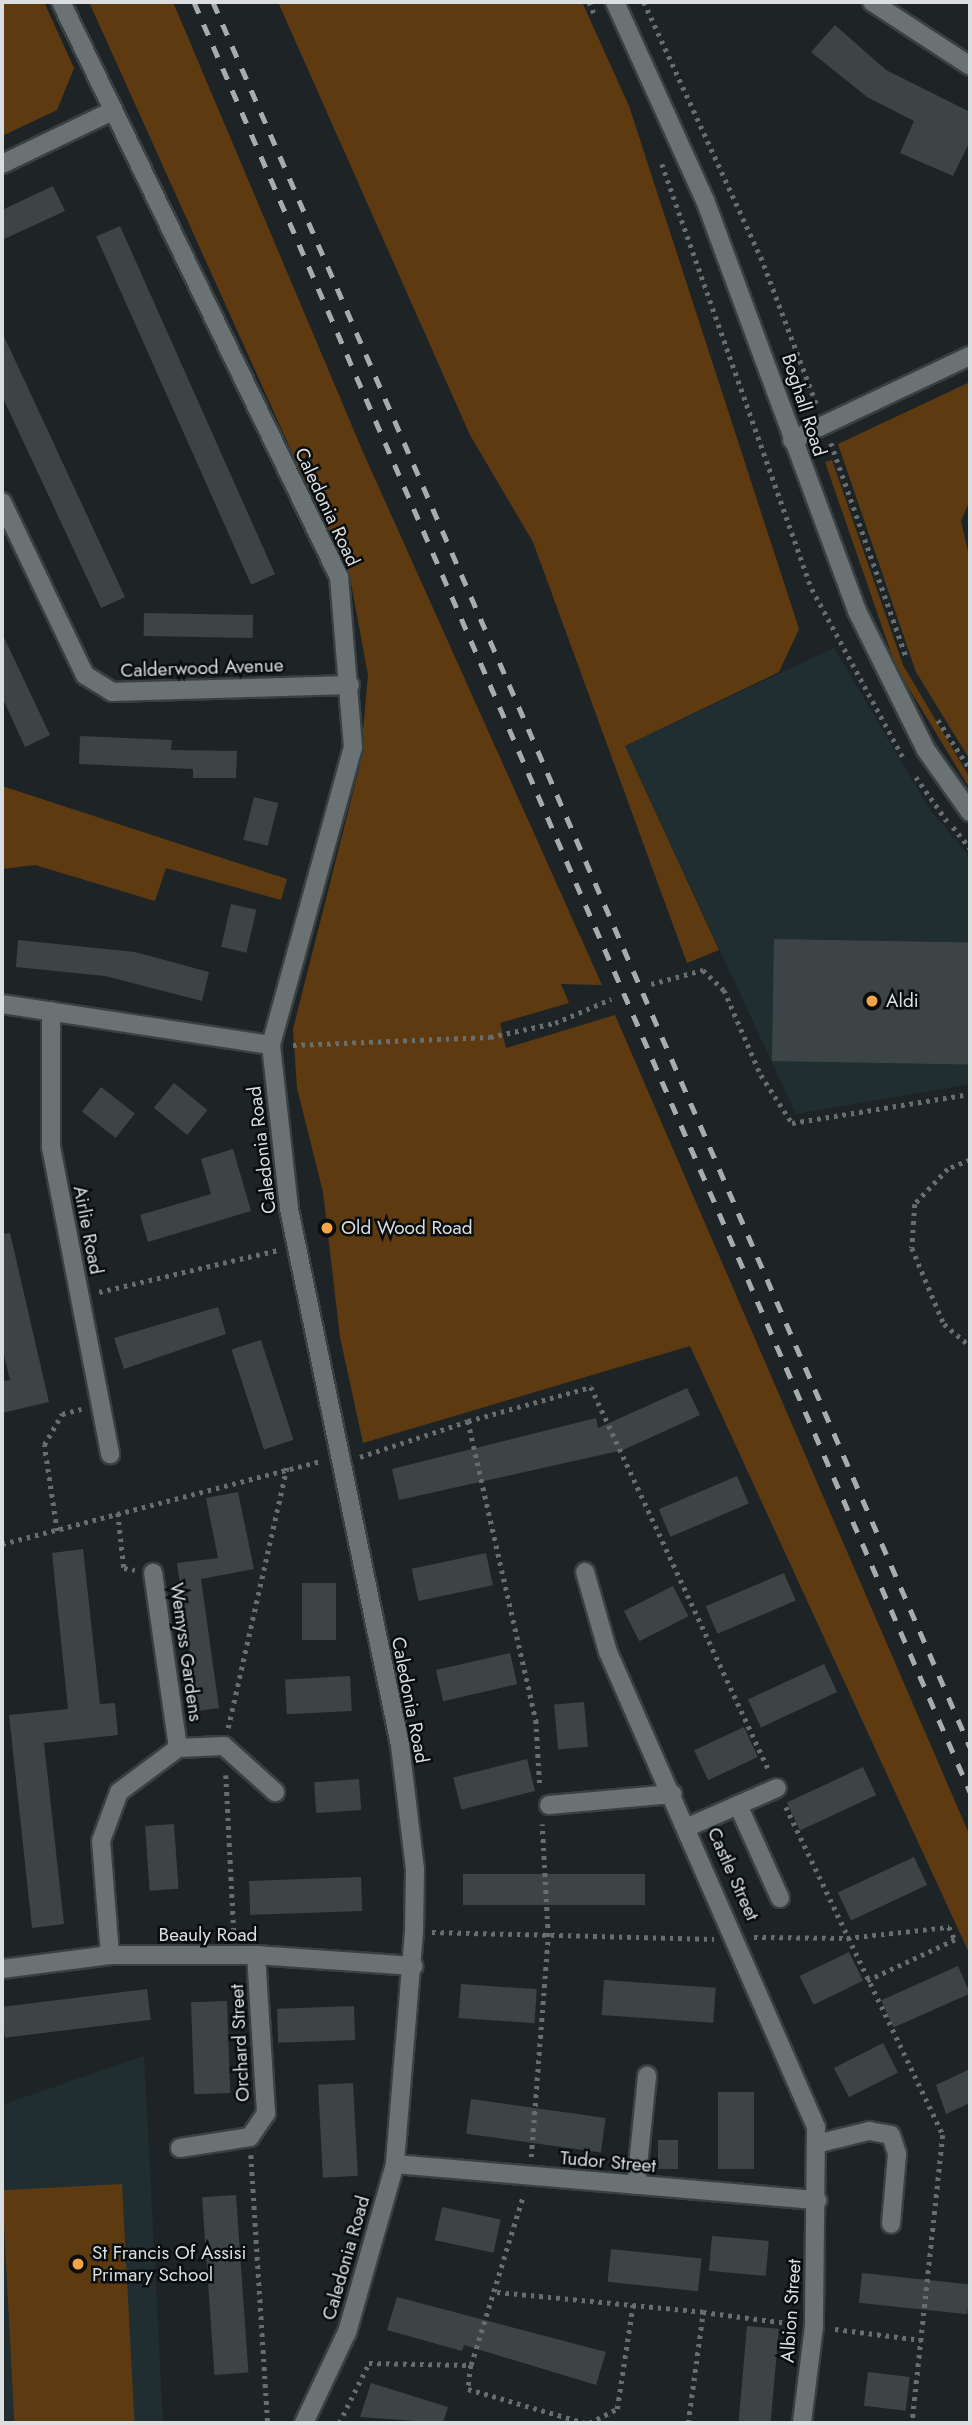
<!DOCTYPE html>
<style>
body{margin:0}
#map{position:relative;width:972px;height:2425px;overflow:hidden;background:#1e2426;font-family:Jost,sans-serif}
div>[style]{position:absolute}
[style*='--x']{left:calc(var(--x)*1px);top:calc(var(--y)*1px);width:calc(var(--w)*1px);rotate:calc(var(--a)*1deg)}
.built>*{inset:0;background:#202e31}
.green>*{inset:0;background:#5e3a11;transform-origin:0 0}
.building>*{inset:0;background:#3d4445;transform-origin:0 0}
.path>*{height:4.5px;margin-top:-2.25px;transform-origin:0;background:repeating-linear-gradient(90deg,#686d6f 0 3.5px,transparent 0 8.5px)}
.roads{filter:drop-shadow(2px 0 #3a4041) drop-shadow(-2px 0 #3a4041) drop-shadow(0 2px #3a4041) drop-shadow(0 -2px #3a4041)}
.minor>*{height:18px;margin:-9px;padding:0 9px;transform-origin:9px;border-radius:9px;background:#6a7274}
.rail>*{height:5px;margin-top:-2.5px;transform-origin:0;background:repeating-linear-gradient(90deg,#a7acad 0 12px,transparent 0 24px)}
.dots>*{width:19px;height:19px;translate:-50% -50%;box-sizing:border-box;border:4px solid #0a0d0e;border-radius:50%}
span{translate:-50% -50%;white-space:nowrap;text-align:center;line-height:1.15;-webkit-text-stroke:5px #0a0d0e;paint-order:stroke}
.street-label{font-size:19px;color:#dadedf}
.poi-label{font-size:19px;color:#dadedf}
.left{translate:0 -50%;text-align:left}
.frame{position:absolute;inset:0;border:4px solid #dadedf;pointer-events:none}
</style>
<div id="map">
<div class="built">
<i style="clip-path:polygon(834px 648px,930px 810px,970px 857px,970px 1084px,796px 1114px,625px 746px)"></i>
<i style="clip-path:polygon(144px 2056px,163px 2423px,2px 2423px,2px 2105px)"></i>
</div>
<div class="green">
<i style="clip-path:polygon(2px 2px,44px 2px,74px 68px,57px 110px,2px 136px)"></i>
<i style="clip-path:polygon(89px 2px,173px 2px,363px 452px,602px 985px,561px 984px,569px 1003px,500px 1023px,506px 1048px,615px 1015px,970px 1836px,970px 1955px,690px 1346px,363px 1443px,340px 1337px,323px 1192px,297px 1088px,293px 1029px,360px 765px,368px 675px,351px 583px)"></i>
<i style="clip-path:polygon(278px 2px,582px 2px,629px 106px,799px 629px,779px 672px,625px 746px,719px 950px,687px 963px,533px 542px,470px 435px)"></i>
<i style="clip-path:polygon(970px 382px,970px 500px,961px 521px,970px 560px,970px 760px,916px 672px,838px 444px)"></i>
<i style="clip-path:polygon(832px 460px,903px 665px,970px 778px,970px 789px,896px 667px,825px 462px)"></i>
<i style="clip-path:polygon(2px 786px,287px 879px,281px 900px,166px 868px,155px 901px,35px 865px,2px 869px)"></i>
<i style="left:122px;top:2184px;width:239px;height:120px;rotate:87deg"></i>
</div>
<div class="building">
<i style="clip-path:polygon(835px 25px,886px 70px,970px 112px,970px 141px,953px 176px,900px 153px,914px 121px,867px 97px,811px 52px)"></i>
<i style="clip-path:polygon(53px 186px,65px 211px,2px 240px,2px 210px)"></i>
<i style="left:120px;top:226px;width:381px;height:26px;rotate:66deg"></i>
<i style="clip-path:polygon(2px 332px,125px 597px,101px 608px,2px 396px)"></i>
<i style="left:144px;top:613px;width:109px;height:23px;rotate:1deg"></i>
<i style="clip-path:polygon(2px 633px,50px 735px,25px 747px,2px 697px)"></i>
<i style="clip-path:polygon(80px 736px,172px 740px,171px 750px,237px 751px,236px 778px,193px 778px,193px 769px,79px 764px)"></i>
<i style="left:254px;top:797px;width:25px;height:44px;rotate:14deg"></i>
<i style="left:231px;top:904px;width:26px;height:44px;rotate:13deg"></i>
<i style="left:774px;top:939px;width:196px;height:122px;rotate:1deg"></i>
<i style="clip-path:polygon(18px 940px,135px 952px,209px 972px,202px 1001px,105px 976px,16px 967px)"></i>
<i style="left:174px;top:1083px;width:43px;height:32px;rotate:39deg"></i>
<i style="left:101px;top:1087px;width:43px;height:31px;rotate:38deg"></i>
<i style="clip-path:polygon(233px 1149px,251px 1211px,148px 1242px,140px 1215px,211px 1194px,201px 1159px)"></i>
<i style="clip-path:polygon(10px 1233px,49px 1402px,2px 1413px,2px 1381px,10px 1380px,2px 1347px,2px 1234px)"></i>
<i style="clip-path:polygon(218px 1307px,226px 1334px,124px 1369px,114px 1338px)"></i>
<i style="left:261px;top:1340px;width:105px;height:31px;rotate:72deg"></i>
<i style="clip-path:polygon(687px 1388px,700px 1415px,623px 1450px,399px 1500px,392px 1469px,596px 1418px,598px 1428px)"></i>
<i style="left:737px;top:1476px;width:30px;height:85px;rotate:67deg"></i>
<i style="clip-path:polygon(238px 1492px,254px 1569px,201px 1579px,219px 1708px,198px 1711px,177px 1563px,218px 1558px,206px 1498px)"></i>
<i style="clip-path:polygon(83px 1549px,100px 1704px,115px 1703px,118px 1735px,44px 1743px,64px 1924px,32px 1928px,9px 1715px,68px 1709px,52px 1553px)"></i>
<i style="left:486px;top:1553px;width:33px;height:76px;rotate:78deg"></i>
<i style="left:784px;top:1573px;width:30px;height:85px;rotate:67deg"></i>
<i style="left:302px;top:1583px;width:34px;height:57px"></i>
<i style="left:673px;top:1586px;width:34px;height:55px;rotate:63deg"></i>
<i style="left:510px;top:1653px;width:32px;height:76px;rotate:77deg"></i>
<i style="left:824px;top:1664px;width:31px;height:84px;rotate:65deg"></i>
<i style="left:350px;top:1676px;width:35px;height:65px;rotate:87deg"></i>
<i style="left:584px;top:1702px;width:45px;height:30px;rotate:85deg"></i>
<i style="left:744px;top:1727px;width:33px;height:55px;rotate:65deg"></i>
<i style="left:527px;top:1759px;width:33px;height:76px;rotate:76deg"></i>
<i style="left:863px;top:1767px;width:31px;height:84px;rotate:65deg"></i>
<i style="left:359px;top:1779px;width:31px;height:45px;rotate:86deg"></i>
<i style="left:174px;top:1824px;width:65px;height:29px;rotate:86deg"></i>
<i style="left:914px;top:1857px;width:31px;height:84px;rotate:65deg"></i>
<i style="left:645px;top:1874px;width:31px;height:182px;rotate:90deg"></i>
<i style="left:361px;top:1877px;width:34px;height:112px;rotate:88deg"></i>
<i style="left:849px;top:1952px;width:32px;height:55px;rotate:64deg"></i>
<i style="left:958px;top:1966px;width:30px;height:84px;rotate:66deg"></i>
<i style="left:604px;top:1980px;width:112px;height:35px;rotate:4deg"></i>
<i style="left:461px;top:1984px;width:76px;height:34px;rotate:4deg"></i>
<i style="left:147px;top:1989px;width:31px;height:147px;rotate:83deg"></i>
<i style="left:227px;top:2001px;width:92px;height:36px;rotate:88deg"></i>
<i style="left:354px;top:2006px;width:34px;height:77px;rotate:88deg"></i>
<i style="left:883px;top:2043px;width:33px;height:55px;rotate:63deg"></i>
<i style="clip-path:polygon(970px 2069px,970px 2103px,946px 2114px,936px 2085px)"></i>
<i style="left:353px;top:2083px;width:93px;height:35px;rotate:87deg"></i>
<i style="left:718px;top:2092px;width:36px;height:77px"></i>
<i style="left:471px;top:2099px;width:136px;height:35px;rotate:8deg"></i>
<i style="left:658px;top:2140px;width:20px;height:29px"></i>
<i style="left:236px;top:2195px;width:178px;height:34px;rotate:86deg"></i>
<i style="left:442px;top:2207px;width:60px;height:34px;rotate:12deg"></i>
<i style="left:712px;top:2236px;width:57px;height:35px;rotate:5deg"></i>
<i style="left:611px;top:2249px;width:91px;height:33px;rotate:6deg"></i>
<i style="left:862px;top:2273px;width:109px;height:30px;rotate:6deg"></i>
<i style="clip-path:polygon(397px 2297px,606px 2352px,596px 2385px,464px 2345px,462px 2351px,387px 2330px)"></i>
<i style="left:747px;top:2326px;width:32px;height:98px;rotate:5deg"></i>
<i style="left:868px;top:2372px;width:42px;height:34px;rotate:7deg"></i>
<i style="clip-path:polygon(371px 2383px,448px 2407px,443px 2423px,360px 2417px)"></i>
</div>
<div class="path">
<i style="--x:589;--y:2;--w:12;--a:66"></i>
<i style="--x:644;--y:2;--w:281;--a:65.4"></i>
<i style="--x:761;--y:257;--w:158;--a:69.3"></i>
<i style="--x:662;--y:164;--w:451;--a:70.6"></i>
<i style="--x:812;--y:589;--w:191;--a:61.6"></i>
<i style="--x:831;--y:443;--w:229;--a:70.6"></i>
<i style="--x:938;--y:720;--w:59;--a:56.9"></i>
<i style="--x:916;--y:777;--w:54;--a:54.8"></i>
<i style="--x:953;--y:827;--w:27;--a:51"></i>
<i style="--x:651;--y:984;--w:54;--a:-15.1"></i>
<i style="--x:703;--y:970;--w:29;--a:44"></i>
<i style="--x:724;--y:990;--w:93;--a:66.5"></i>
<i style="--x:761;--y:1075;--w:57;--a:57.1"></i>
<i style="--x:792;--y:1123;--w:180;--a:-9.3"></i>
<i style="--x:293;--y:1045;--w:197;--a:-2.3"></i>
<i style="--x:490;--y:1037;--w:66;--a:-12.2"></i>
<i style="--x:555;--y:1023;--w:61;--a:-23.2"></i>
<i style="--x:970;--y:1160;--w:24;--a:158"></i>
<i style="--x:948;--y:1169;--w:48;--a:133.3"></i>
<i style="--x:915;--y:1204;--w:44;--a:93.9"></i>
<i style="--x:912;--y:1248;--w:82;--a:67.2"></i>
<i style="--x:944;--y:1324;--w:34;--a:40"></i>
<i style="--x:99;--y:1292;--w:184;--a:-13.2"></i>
<i style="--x:468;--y:1421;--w:128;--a:-15.5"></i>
<i style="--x:591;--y:1387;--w:423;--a:65.1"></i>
<i style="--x:360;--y:1457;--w:114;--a:-18.4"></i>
<i style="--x:468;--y:1421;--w:307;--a:77.2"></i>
<i style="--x:536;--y:1720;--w:67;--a:86.6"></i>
<i style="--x:118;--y:1513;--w:55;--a:83.8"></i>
<i style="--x:124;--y:1568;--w:11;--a:10"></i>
<i style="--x:57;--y:1531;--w:87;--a:-98.6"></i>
<i style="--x:44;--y:1445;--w:36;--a:-60"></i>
<i style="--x:62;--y:1414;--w:20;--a:-15"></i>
<i style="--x:2;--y:1544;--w:330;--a:-14.6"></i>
<i style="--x:228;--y:1728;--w:268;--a:-77.3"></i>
<i style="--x:226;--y:1775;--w:159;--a:87.1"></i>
<i style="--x:786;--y:1807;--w:364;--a:64.4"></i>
<i style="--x:943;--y:2135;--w:290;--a:96.1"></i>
<i style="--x:432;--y:1932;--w:282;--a:1.4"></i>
<i style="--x:754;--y:1937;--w:93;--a:0.6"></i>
<i style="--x:847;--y:1938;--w:103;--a:-6.2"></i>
<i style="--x:949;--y:1927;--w:14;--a:65"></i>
<i style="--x:955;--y:1940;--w:97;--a:155"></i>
<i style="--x:251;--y:2155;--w:269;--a:86.4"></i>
<i style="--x:531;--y:2157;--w:222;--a:-85.6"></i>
<i style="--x:548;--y:1936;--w:112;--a:-93.1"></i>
<i style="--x:497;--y:2292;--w:207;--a:5.5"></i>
<i style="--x:835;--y:2329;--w:87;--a:7.3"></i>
<i style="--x:471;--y:2365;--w:24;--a:97"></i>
<i style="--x:468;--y:2389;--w:123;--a:16.1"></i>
<i style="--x:339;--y:2423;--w:67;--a:-63.4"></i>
<i style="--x:369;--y:2363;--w:102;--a:1.1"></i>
<i style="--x:471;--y:2365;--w:177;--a:-72.9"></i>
<i style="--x:589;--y:2423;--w:31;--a:-27"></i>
<i style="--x:617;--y:2409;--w:105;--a:-81.3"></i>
<i style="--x:688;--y:2423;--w:112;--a:-82.3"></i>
<i style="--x:703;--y:2312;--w:93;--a:7.4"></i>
</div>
<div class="roads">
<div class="minor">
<i style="--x:61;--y:2;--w:639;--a:64.2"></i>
<i style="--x:339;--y:577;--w:171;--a:85.3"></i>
<i style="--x:353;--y:747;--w:309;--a:105.4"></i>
<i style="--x:271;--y:1045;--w:165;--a:83.7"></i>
<i style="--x:289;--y:1209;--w:547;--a:78.3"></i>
<i style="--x:400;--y:1745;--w:125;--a:83.1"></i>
<i style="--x:415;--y:1869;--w:62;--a:90.9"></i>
<i style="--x:414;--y:1931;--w:234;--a:94.7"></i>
<i style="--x:395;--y:2164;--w:175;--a:105.9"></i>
<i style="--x:347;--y:2332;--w:101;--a:115.3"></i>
<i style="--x:615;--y:2;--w:217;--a:65.6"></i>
<i style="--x:705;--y:200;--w:438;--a:69.7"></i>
<i style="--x:857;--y:611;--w:155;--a:63.6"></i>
<i style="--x:926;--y:750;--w:76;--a:54.6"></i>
<i style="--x:872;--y:2;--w:117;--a:33.1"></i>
<i style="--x:2;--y:164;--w:120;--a:-25.7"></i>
<i style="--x:792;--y:440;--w:197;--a:-25.3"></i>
<i style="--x:2;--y:502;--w:192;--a:64.4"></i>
<i style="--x:85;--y:675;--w:32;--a:32"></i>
<i style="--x:112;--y:692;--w:238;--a:-1.7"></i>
<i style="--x:2;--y:1004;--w:272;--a:8.7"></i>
<i style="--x:51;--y:1011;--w:136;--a:90"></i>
<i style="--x:51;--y:1147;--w:313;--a:79.1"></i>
<i style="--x:585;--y:1572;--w:83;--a:74"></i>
<i style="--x:608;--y:1652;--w:519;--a:66.35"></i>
<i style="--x:816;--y:2127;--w:199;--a:90.6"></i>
<i style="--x:814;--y:2326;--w:98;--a:97.1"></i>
<i style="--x:178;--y:1748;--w:46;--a:-2.5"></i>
<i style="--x:224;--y:1746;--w:69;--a:42"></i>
<i style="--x:549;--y:1805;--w:124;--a:-5.1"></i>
<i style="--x:738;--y:1805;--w:102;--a:65.7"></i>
<i style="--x:688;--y:1827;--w:97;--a:-23.7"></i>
<i style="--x:110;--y:1955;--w:114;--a:-94.5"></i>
<i style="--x:101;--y:1841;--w:52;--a:-69.8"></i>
<i style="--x:119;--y:1792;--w:74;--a:-36.7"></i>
<i style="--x:178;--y:1748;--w:177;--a:-98.1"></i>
<i style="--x:2;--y:1969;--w:109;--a:-7.4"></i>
<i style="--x:110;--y:1955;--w:146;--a:0"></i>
<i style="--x:256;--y:1955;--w:158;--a:4"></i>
<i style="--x:816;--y:2144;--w:55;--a:-13.8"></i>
<i style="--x:869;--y:2131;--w:22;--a:10"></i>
<i style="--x:891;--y:2135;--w:20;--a:72"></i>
<i style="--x:897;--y:2154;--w:70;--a:94.9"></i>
<i style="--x:180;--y:2148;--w:71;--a:-8.9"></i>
<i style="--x:250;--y:2137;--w:29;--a:-56"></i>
<i style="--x:266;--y:2113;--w:158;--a:-93.6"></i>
<i style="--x:395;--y:2164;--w:424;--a:4.9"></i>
<i style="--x:636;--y:2185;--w:110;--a:-84.2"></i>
</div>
</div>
<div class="rail">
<i style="--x:194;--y:2;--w:1951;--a:66.56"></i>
<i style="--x:213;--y:2;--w:1902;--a:66.55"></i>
</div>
<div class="dots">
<i style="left:872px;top:1001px;background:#f6a247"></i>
<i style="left:327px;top:1228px;background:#f6a247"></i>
<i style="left:78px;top:2264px;background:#f6a247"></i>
</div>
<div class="street-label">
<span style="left:804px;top:405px;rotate:72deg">Boghall Road</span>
<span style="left:327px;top:507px;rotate:65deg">Caledonia Road</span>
<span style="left:202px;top:668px;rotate:-2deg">Calderwood Avenue</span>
<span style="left:262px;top:1150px;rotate:-97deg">Caledonia Road</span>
<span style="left:88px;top:1230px;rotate:79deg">Airlie Road</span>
<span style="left:186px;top:1652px;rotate:82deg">Wemyss Gardens</span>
<span style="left:410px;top:1700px;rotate:79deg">Caledonia Road</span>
<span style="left:733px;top:1874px;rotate:66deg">Castle Street</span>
<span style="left:208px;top:1935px">Beauly Road</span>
<span style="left:240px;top:2043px;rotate:-93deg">Orchard Street</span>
<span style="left:608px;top:2162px;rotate:5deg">Tudor Street</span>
<span style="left:346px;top:2258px;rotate:-74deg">Caledonia Road</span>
<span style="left:791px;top:2311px;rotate:-86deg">Albion Street</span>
</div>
<div class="poi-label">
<span class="left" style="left:886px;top:1001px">Aldi</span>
<span class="left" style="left:341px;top:1228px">Old Wood Road</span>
<span class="left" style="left:92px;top:2264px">St Francis Of Assisi<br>Primary School</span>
</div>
<div class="frame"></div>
</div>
